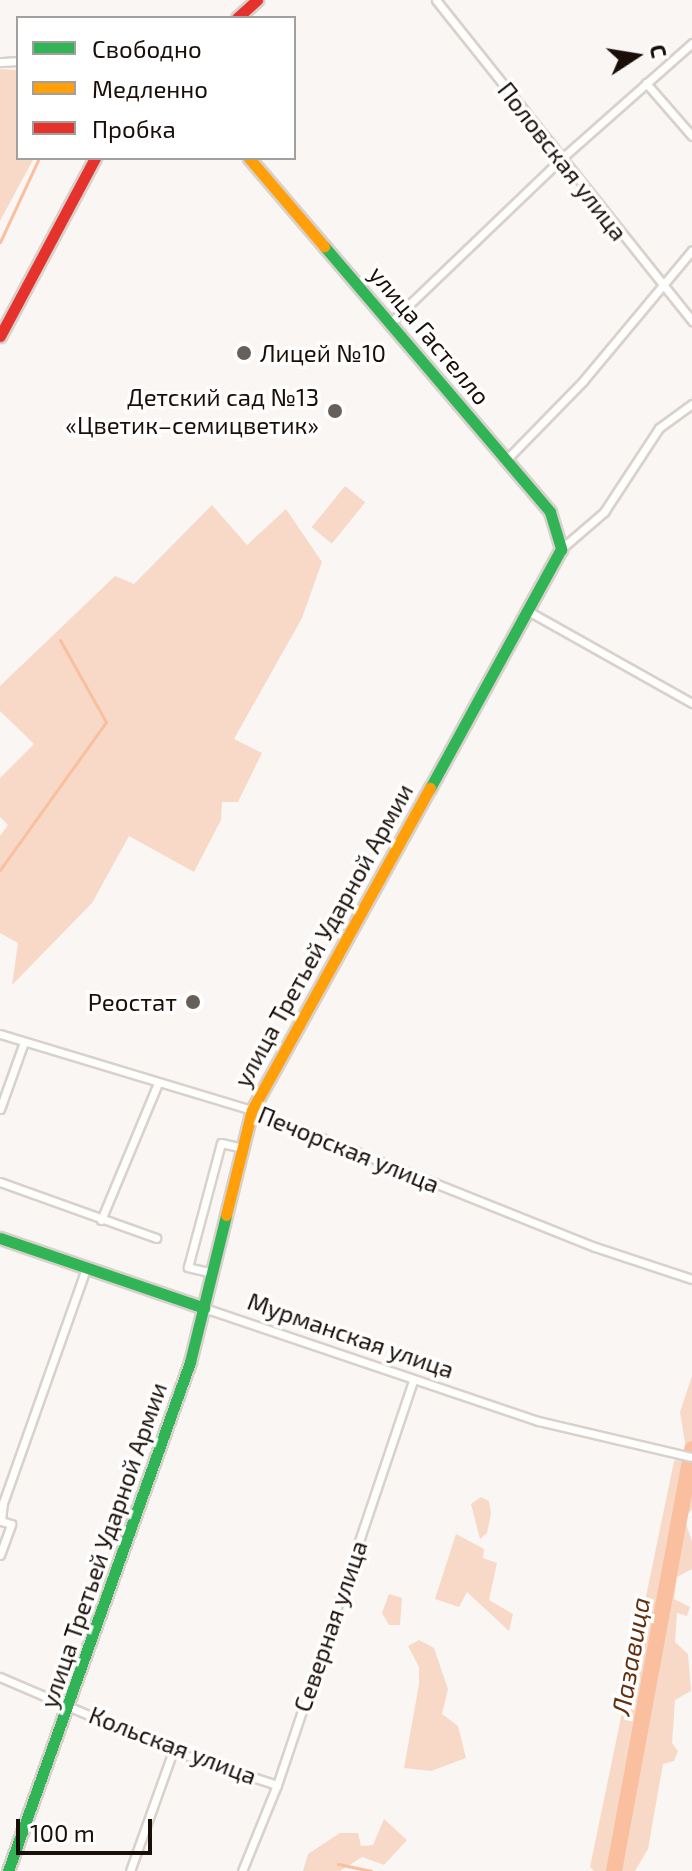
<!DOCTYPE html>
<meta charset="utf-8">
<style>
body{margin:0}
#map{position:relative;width:692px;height:1871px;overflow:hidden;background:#f9f6f3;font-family:"Exo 2",sans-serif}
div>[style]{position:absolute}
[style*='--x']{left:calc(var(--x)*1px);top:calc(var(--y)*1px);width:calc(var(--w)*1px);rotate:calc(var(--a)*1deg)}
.green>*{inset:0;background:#f8d9c7;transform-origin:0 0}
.stream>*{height:3px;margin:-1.5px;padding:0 1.5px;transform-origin:1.5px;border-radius:1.5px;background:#f9bf9e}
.river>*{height:16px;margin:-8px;padding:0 8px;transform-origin:8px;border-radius:8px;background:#f9bf9e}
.roads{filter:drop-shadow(2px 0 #d8d1cc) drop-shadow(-2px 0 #d8d1cc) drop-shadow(0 2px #d8d1cc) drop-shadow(0 -2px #d8d1cc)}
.street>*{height:7px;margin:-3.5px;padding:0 3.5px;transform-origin:3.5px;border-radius:3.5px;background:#fefefd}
.fast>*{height:11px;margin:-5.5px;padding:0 5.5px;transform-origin:5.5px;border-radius:5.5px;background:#30b455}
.slow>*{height:11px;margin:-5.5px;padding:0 5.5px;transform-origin:5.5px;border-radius:5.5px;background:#ff9f0a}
.jam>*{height:11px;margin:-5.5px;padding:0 5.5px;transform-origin:5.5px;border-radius:5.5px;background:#e5322d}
.dots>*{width:22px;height:22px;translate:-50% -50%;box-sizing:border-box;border:4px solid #fff;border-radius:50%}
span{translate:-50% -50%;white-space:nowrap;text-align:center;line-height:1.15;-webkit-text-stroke:7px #fff;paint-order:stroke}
.street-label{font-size:24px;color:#190e08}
.poi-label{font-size:24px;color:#190e08}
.left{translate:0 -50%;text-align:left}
.right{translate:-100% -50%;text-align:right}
.water-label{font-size:26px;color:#63300d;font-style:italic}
.legend{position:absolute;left:16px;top:16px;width:280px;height:144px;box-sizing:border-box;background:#fff;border:2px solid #a39f9c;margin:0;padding:10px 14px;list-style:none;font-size:24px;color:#190e08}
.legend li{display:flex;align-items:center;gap:16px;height:40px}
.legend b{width:40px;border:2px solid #a39f9c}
.north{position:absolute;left:596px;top:16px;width:80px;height:80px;-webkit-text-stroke:6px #fff;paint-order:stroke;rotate:78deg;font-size:22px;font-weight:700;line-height:32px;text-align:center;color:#190e08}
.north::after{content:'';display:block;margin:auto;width:28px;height:36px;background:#190e08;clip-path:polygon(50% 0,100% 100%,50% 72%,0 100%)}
.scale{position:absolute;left:16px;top:1819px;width:136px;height:36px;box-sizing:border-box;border:4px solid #190e08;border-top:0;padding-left:10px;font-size:24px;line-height:28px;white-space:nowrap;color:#190e08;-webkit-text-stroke:6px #fff;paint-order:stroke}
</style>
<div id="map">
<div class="green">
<i style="clip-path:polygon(0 69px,18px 70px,18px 158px,34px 158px,0 221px)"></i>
<i style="left:345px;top:486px;width:26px;height:53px;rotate:39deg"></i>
<i style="clip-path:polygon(212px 505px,247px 545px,286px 509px,322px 562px,302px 618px,234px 739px,262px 753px,238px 802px,222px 802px,221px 820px,194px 872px,129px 836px,92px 903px,12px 985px,18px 943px,0 933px,0 836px,8px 825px,0 817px,0 778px,34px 744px,0 711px,0 686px,115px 576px,134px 584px)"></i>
<i style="clip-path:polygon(692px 1376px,692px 1451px,686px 1449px,680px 1412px)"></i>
<i style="clip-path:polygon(684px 1458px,692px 1461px,692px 1509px,684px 1519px,692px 1541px,692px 1569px,677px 1577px,674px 1599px,690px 1607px,687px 1616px,677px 1613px,675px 1642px,688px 1654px,691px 1691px,675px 1700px,672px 1743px,678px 1751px,674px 1761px,663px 1764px,648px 1849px,635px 1871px,594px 1871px,590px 1867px,674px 1461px)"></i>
<i style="clip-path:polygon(481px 1497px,489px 1501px,491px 1514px,487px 1533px,480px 1539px,471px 1504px)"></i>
<i style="clip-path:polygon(456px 1534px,484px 1549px,483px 1558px,497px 1563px,489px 1600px,513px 1614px,509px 1631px,467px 1592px,459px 1607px,435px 1599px)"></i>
<i style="clip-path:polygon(389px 1594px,402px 1598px,400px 1625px,389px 1625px,382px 1613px)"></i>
<i style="clip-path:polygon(419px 1640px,434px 1648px,448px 1689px,442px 1714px,458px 1726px,466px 1758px,431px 1771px,404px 1768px,419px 1684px,419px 1667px,408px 1646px)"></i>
<i style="clip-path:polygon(384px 1819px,407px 1840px,384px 1865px,362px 1857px,340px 1871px,303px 1871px,308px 1854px,340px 1833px,358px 1833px,361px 1846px,373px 1845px)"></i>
</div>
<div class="stream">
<i style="--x:0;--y:242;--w:93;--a:-65.1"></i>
<i style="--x:0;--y:870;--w:182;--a:-54.4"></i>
<i style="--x:106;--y:722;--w:94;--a:-119.3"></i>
<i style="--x:338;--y:1864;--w:34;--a:12"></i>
</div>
<div class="river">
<i style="--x:614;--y:1871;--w:429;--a:-79.5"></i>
</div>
<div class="roads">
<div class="street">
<i style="--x:436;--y:0;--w:411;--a:51.4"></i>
<i style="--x:0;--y:62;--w:18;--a:-3"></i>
<i style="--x:646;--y:83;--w:70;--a:49"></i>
<i style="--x:391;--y:322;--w:236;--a:-43.8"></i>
<i style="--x:561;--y:159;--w:175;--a:-41.5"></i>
<i style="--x:507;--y:459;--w:109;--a:-45.7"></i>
<i style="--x:583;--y:381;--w:170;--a:-50.2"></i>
<i style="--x:561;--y:549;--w:57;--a:-40.7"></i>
<i style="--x:604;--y:512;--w:100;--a:-56.8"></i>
<i style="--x:659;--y:428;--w:41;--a:-36"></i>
<i style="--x:528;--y:611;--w:188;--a:29.3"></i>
<i style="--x:0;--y:1034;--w:263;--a:16.8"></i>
<i style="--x:252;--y:1110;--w:369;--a:21.8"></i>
<i style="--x:595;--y:1247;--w:102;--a:18.3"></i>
<i style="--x:0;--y:1109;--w:71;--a:-70.3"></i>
<i style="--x:0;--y:1182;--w:166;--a:19.7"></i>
<i style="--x:101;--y:1220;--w:148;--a:-67.4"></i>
<i style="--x:213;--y:1273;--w:26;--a:-167"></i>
<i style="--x:188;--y:1267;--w:128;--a:-75.1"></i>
<i style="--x:221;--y:1143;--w:23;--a:13"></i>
<i style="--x:204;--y:1308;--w:353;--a:18.7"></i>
<i style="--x:538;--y:1421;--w:158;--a:13.2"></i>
<i style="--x:0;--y:1555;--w:33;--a:-70"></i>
<i style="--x:11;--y:1524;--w:10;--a:-163"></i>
<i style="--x:1;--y:1521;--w:18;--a:-84"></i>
<i style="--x:3;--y:1503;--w:249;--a:-70.5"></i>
<i style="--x:0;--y:1677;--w:188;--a:23.2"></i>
<i style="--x:173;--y:1751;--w:109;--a:18.1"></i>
<i style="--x:130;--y:1871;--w:127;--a:-70.3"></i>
<i style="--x:242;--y:1871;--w:93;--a:-67.9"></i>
<i style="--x:277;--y:1785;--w:427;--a:-71.4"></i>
</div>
<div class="fast">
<i style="--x:324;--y:246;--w:349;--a:49.6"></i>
<i style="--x:550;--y:512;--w:39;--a:73"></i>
<i style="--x:561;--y:549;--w:273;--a:118.7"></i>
<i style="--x:0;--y:1238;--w:216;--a:18.9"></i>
<i style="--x:8;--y:1871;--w:541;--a:-70.32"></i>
<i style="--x:190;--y:1362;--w:151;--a:-76.2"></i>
</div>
<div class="slow">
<i style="--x:249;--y:158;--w:116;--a:49.6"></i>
<i style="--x:226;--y:1215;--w:108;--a:-76.1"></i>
<i style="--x:252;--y:1110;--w:368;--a:-61.1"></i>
</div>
<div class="jam">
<i style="--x:237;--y:18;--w:27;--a:-42"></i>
<i style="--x:0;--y:336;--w:202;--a:-61.9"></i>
</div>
</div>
<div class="dots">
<i style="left:244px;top:353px;background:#675f5a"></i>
<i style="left:335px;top:411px;background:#675f5a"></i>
<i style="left:193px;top:1002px;background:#675f5a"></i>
</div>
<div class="street-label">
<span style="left:563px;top:161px;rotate:52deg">Половская улица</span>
<span style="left:430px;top:335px;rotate:50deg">улица Гастелло</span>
<span style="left:323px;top:935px;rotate:-61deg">улица Третьей Ударной Армии</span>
<span style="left:349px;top:1149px;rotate:22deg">Печорская улица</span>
<span style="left:351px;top:1335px;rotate:19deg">Мурманская улица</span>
<span style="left:103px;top:1545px;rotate:-71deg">улица Третьей Ударной Армии</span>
<span style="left:330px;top:1626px;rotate:-71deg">Северная улица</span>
<span style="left:173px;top:1745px;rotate:21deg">Кольская улица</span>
</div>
<div class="poi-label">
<span class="left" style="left:260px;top:353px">Лицей №10</span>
<span class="right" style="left:319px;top:411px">Детский сад №13<br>«Цветик–семицветик»</span>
<span class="right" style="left:177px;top:1002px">Реостат</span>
</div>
<div class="water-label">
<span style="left:630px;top:1656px;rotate:-80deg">Лазавица</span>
</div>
<ul class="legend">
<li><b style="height:10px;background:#30b455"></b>Свободно</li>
<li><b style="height:10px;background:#ff9f0a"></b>Медленно</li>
<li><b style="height:10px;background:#e5322d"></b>Пробка</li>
</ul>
<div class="north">С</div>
<div class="scale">100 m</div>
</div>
